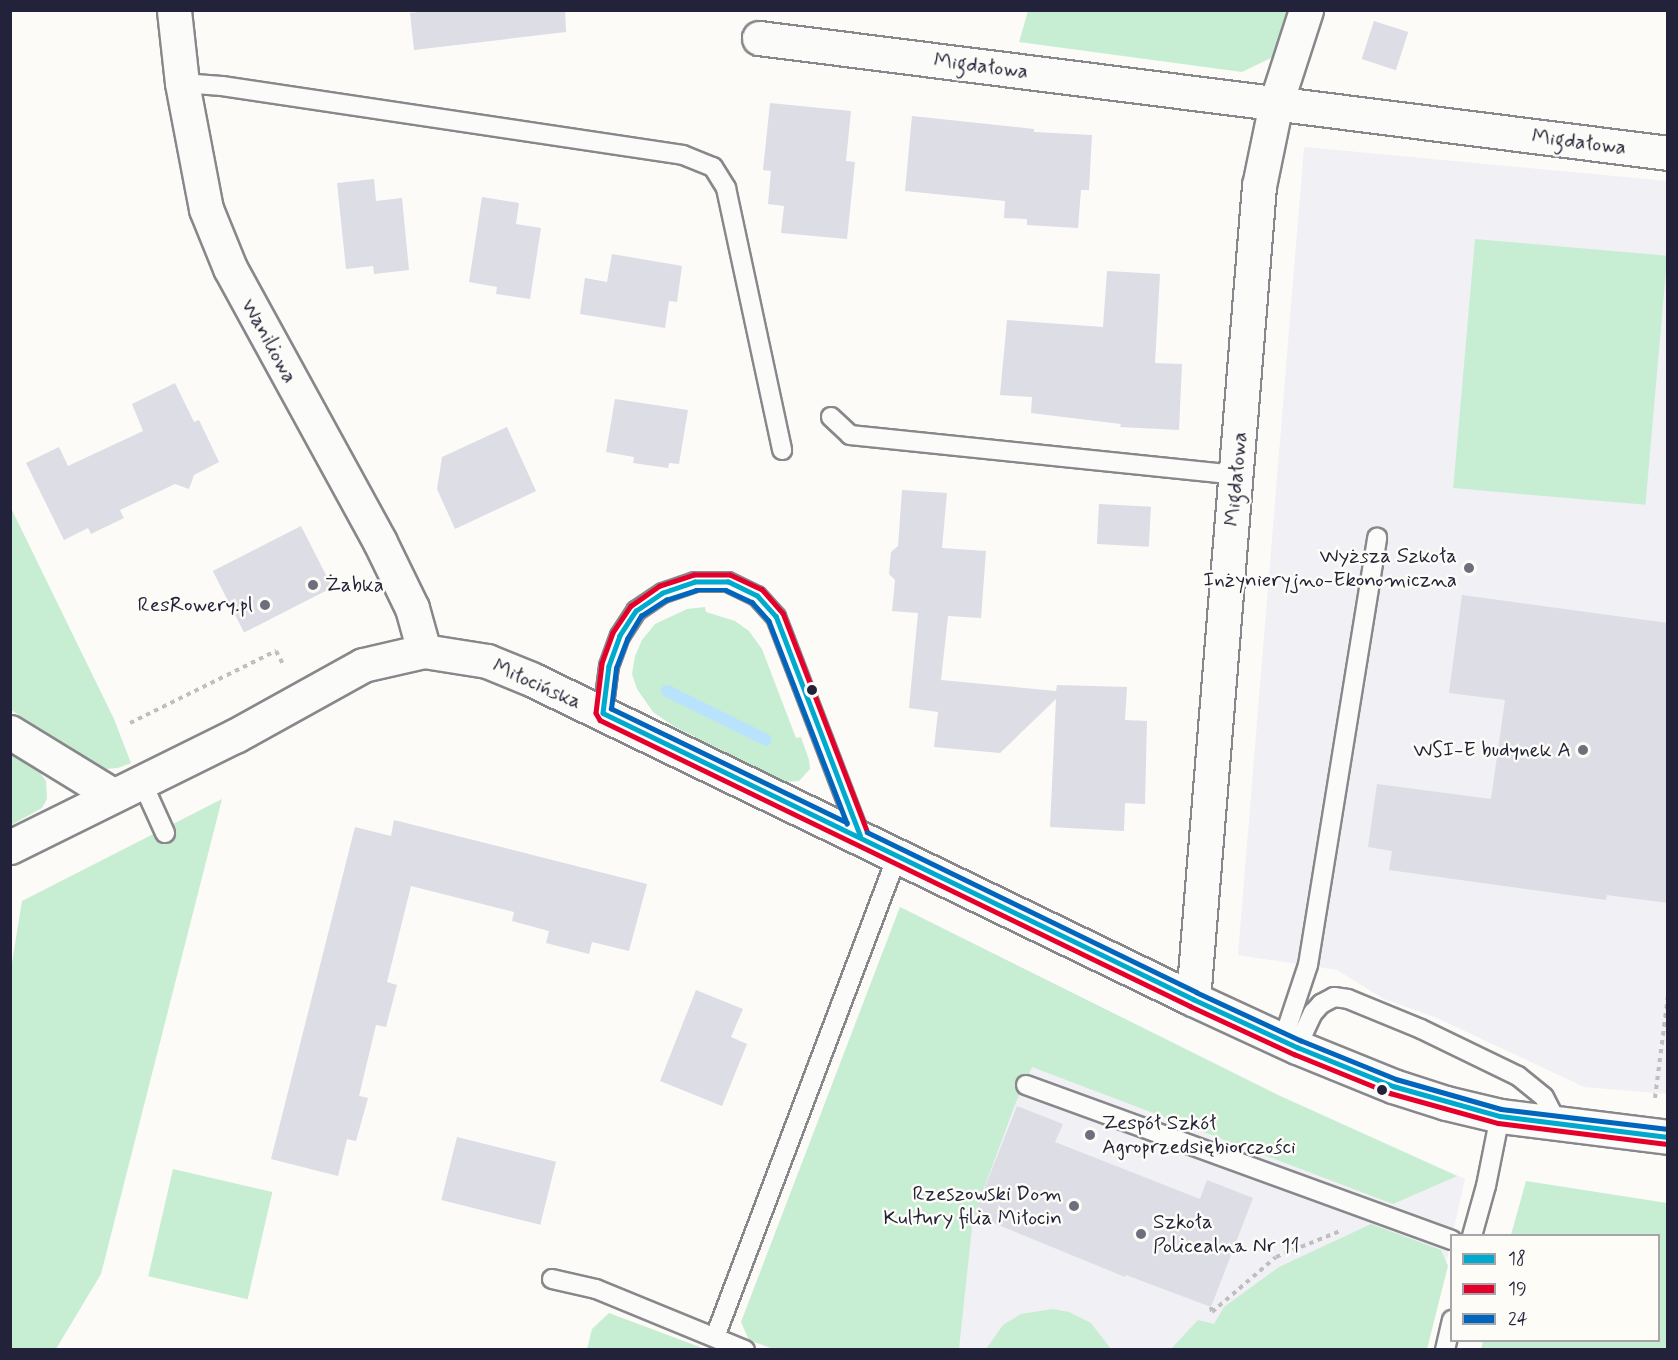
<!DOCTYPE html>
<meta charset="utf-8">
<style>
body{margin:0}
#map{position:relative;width:1678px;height:1360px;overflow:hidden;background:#fcfbf8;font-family:Mynerve,sans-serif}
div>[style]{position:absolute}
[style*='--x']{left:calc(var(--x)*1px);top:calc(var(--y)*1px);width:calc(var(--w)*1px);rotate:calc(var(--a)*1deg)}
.built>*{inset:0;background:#f0f0f5}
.green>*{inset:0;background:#c7eed2;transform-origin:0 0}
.stream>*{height:12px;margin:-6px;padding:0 6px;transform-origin:6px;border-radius:6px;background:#b9e3fc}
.building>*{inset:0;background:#dcdde5;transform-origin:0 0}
.path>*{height:4px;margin-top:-2px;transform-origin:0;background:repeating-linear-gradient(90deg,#bfbfc0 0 4.5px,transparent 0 9px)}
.roads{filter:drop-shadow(2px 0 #88888c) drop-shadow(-2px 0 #88888c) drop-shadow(0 2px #88888c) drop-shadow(0 -2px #88888c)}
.lane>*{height:18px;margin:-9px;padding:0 9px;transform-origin:9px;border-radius:9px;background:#fbfbf9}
.street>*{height:33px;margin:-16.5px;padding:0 16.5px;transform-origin:16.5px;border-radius:16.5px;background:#fbfbf9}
.secondary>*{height:33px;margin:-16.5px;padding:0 16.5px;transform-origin:16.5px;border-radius:16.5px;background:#fbfbf9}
.bus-1>*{height:4.5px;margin:-2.25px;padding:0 2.25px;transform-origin:2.25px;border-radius:2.25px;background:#00a9ce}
.bus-2>*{height:4.5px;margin:-2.25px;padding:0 2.25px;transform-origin:2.25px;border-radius:2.25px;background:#e4002b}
.bus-3>*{height:4.5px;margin:-2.25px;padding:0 2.25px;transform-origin:2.25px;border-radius:2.25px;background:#0065bd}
.dots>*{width:16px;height:16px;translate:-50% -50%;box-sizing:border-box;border:3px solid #fdfcf7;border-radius:50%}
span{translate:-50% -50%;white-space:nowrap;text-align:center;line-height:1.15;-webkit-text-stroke:5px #fdfcf7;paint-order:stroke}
.street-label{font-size:21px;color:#22223b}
.poi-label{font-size:21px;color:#22223b}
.right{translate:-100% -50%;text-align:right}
.left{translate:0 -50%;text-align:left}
.frame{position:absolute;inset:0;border:12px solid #22223b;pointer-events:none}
.legend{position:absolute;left:1450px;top:1234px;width:210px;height:108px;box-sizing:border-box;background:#fdfcf7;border:2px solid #a5a5ac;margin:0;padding:8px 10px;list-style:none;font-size:18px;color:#22223b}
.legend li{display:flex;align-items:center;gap:12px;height:30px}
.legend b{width:30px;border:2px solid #a5a5ac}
</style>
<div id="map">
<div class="built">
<i style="clip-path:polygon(1304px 147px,1667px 181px,1667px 1094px,1584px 1087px,1437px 1018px,1384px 999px,1337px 970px,1238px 955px)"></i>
<i style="clip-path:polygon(900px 907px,1278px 1095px,1465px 1179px,1427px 1349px,774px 1350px,749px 1340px,741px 1322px)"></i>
</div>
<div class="green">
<i style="clip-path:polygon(1028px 11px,1290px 11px,1275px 56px,1242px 72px,1019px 42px)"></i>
<i style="left:1475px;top:239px;width:193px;height:250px;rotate:5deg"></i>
<i style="clip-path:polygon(11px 508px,114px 719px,131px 763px,118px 768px,106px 769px,11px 710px)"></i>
<i style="clip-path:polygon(705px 607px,706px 612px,735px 621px,749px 631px,762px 649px,796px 738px,801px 737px,809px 760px,810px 769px,799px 781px,786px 782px,675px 727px,653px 712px,637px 689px,632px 674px,635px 656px,642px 640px,655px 624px,687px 609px)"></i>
<i style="clip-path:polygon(11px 748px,32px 762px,46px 781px,47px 799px,42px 808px,11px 825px)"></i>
<i style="clip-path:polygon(222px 799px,101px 1274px,56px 1349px,11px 1350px,10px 975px,22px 901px)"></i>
<i style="clip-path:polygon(900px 907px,1278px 1095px,1457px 1176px,1393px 1204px,1032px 1067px,1016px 1102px,973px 1218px,959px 1349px,774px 1349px,749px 1340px,741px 1322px)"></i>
<i style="left:173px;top:1169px;width:102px;height:110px;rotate:13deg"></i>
<i style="clip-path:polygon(1526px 1181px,1667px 1203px,1667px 1349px,1481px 1349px,1483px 1341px,1658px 1340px,1658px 1236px,1511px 1235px)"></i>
<i style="clip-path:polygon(1371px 1224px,1441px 1250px,1448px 1266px,1427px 1349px,1171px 1349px,1198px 1320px,1214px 1324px,1224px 1307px,1279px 1267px)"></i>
<i style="clip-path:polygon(1053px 1309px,1069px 1312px,1091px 1323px,1111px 1349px,986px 1349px,1003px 1325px,1021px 1314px)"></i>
<i style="clip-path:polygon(609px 1313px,705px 1349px,587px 1349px,592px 1329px)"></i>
</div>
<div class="stream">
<i style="--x:667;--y:691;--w:110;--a:26.3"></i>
</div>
<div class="building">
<i style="clip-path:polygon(432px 10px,565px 10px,566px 32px,414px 50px,410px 13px)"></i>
<i style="left:1374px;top:21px;width:36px;height:40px;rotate:18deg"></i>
<i style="clip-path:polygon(770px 103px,851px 111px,846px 161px,855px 162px,847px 239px,781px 233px,784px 206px,768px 204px,771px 171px,763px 170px)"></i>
<i style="clip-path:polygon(912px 116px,1034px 129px,1034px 132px,1092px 135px,1089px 190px,1081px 190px,1078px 228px,1027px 225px,1027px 219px,1004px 218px,1005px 201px,905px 191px)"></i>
<i style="clip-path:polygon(374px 179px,376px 201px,402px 198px,409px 270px,374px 274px,373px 266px,346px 269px,337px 183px)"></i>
<i style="clip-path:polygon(482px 197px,519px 203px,516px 224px,541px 228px,530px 299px,496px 294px,497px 287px,469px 282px)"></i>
<i style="clip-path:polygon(612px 254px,682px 266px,677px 302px,669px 301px,665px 328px,580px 314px,585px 278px,607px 282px)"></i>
<i style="clip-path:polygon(1107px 271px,1160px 274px,1155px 363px,1182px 364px,1179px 430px,1120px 427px,1121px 424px,1031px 413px,1032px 397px,1000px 395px,1007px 320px,1103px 327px)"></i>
<i style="clip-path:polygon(175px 383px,194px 422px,199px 420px,219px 462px,194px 475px,189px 489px,175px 484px,120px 510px,124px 518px,91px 534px,88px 528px,64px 540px,26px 463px,59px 447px,68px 466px,143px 431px,132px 404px)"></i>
<i style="clip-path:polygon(615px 399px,688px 410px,679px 464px,669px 463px,668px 468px,633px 463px,634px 457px,606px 452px)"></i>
<i style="clip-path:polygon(507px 427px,536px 491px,455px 529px,437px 489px,442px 457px)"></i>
<i style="clip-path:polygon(902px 490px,947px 493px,942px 548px,986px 551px,981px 618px,948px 616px,941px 680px,1056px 691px,1057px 685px,1127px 687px,1125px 720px,1147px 721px,1145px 804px,1125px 803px,1124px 831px,1050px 827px,1056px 699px,1000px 753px,934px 747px,938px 712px,909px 708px,918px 613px,892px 611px,895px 580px,889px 574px,891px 552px,898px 546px)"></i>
<i style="left:1099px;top:504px;width:52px;height:40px;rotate:3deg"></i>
<i style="left:301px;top:526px;width:69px;height:99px;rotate:63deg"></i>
<i style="clip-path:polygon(1462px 595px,1668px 623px,1668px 903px,1607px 895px,1606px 900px,1389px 870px,1392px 851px,1368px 847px,1377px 784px,1491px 799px,1505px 700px,1449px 693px)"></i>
<i style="clip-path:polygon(394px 820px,647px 884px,629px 951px,592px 942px,589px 954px,546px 943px,549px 931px,512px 921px,514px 912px,411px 886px,387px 982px,397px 985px,386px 1027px,376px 1025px,359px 1096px,368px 1098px,356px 1141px,347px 1139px,338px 1176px,271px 1159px,355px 827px,391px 836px)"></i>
<i style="clip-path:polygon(696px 990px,743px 1009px,731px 1037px,747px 1044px,722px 1106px,660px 1081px)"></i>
<i style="clip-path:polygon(1017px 1106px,1063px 1124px,1055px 1142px,1200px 1199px,1207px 1180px,1253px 1198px,1211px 1307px,1126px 1275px,1125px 1277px,974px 1215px)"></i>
<i style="left:457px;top:1137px;width:102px;height:65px;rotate:14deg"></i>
</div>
<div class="path">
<i style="--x:130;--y:723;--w:163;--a:-26.3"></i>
<i style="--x:276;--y:651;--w:17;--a:62"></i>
<i style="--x:1655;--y:1098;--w:104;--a:-82.8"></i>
<i style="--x:1211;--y:1307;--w:5;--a:79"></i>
<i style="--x:1212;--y:1312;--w:84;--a:-40.7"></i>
<i style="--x:1276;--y:1257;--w:69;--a:-22.1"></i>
</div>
<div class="roads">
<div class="lane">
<i style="--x:182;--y:83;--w:40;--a:4.3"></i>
<i style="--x:222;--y:86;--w:466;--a:8.5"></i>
<i style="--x:683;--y:155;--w:32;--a:22"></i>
<i style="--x:713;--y:167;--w:25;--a:58"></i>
<i style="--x:726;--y:188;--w:268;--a:77.9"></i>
<i style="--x:831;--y:417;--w:26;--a:43"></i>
<i style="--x:850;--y:435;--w:388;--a:5.9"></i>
<i style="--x:603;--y:713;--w:47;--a:-82.7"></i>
<i style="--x:609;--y:666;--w:32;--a:-70"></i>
<i style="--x:620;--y:636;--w:30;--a:-57"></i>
<i style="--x:636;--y:611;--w:32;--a:-34"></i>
<i style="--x:663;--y:593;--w:34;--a:-19"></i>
<i style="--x:695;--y:582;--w:33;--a:0"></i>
<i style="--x:728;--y:582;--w:32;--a:26"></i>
<i style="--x:757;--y:596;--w:28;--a:48"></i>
<i style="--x:776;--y:617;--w:235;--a:69"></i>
<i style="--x:142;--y:782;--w:56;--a:65.7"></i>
<i style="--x:1283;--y:1040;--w:79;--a:-71.6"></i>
<i style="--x:1308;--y:965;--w:433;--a:-80.8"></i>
<i style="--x:1297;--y:1047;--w:38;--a:-65"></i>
<i style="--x:1313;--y:1013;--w:12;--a:-48"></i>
<i style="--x:1321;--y:1004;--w:15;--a:-28"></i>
<i style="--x:1334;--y:997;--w:14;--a:8"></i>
<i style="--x:1348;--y:999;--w:79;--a:22.3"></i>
<i style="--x:1421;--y:1029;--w:108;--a:25.9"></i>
<i style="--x:1518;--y:1076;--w:33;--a:39"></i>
<i style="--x:1544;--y:1097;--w:31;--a:63"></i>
<i style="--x:1026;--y:1085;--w:453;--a:20"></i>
<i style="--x:1472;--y:1236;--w:52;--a:-74.4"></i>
<i style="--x:1486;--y:1186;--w:71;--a:-78.7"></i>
<i style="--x:552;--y:1279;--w:45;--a:12.8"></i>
<i style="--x:596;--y:1289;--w:161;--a:22.3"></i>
<i style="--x:715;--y:1337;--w:517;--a:-69.25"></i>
<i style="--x:1445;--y:1350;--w:31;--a:-77"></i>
</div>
<div class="street">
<i style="--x:759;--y:38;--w:916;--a:7.21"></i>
<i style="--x:10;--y:732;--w:121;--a:31.5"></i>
<i style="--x:10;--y:847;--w:251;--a:-26.3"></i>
<i style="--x:235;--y:736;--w:146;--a:-29"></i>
<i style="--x:363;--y:665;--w:63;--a:-12.9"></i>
<i style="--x:424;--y:651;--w:45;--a:-105.6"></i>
<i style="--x:412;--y:608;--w:73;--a:-115.9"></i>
<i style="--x:380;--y:542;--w:312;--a:-118.7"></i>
<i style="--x:230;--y:268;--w:64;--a:-112.1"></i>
<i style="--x:206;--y:209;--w:128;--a:-100.8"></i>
<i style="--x:182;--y:83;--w:73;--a:-96.3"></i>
<i style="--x:1193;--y:999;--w:816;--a:-85.36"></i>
<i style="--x:1259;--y:186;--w:85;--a:-78.4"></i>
<i style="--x:1276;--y:103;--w:98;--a:-72.1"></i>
</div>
<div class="secondary">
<i style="--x:424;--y:651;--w:64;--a:9"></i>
<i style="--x:487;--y:661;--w:48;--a:22.2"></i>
<i style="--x:531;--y:679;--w:735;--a:25.8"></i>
<i style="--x:1193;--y:999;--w:115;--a:24.8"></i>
<i style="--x:1297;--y:1047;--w:104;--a:22.1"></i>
<i style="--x:1393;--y:1086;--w:56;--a:17.8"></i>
<i style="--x:1446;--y:1103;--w:56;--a:13.5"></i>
<i style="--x:1500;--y:1116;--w:169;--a:7.1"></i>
</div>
</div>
<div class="bus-1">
<i style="--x:860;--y:836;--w:235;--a:-111"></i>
<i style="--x:776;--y:617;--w:28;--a:-132"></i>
<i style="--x:757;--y:596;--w:32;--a:-154"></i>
<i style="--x:728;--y:582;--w:33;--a:180"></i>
<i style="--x:695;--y:582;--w:34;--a:161"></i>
<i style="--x:663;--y:593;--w:32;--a:146"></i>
<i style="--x:636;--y:611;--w:30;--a:123"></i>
<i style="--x:620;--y:636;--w:32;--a:110"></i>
<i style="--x:609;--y:666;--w:47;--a:97.3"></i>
<i style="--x:603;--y:713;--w:656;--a:25.86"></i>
<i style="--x:1193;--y:999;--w:115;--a:24.8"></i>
<i style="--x:1297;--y:1047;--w:104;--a:22.1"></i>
<i style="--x:1393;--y:1086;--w:111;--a:15.7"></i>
<i style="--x:1500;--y:1116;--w:169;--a:7.1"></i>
</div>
<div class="bus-2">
<i style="--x:867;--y:832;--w:234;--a:-111.1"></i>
<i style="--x:783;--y:614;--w:32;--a:-131"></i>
<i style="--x:762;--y:590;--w:35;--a:-155"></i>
<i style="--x:730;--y:575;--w:36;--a:180"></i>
<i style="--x:694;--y:575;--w:36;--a:162"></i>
<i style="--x:660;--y:586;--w:35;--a:145"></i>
<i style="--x:631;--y:606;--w:32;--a:124"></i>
<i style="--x:613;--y:633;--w:33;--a:110"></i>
<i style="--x:602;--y:664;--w:49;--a:97"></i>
<i style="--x:596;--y:713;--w:8;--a:60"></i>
<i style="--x:600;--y:720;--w:656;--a:25.86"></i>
<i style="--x:1190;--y:1006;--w:115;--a:24.8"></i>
<i style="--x:1294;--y:1054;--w:104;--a:22.1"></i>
<i style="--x:1390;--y:1093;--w:112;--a:15.5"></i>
<i style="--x:1498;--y:1123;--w:170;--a:7.1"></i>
</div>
<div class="bus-3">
<i style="--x:696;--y:590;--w:30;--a:0"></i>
<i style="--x:726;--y:590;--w:29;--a:25"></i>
<i style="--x:752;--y:602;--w:25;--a:48"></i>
<i style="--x:769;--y:621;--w:217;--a:68.9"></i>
<i style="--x:847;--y:823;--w:262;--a:-154.2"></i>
<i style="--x:611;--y:709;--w:41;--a:-83"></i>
<i style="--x:616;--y:668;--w:31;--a:-69"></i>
<i style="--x:627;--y:639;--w:27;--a:-59"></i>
<i style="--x:641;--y:616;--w:30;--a:-33"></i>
<i style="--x:666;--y:600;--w:32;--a:-18"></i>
<i style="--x:867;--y:832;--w:366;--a:25.9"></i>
<i style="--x:1196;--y:992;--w:115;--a:24.8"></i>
<i style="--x:1300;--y:1040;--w:104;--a:22.1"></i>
<i style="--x:1396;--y:1079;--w:109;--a:15.9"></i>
<i style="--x:1501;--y:1109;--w:168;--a:6.8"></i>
</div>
<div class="dots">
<i style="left:1469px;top:568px;background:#6e6e7d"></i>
<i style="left:313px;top:585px;background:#6e6e7d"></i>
<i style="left:265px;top:605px;background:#6e6e7d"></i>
<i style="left:812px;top:690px;background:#22223b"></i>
<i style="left:1583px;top:750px;background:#6e6e7d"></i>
<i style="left:1382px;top:1090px;background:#22223b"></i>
<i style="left:1090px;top:1135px;background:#6e6e7d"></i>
<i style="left:1074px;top:1206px;background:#6e6e7d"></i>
<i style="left:1141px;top:1234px;background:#6e6e7d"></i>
</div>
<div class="street-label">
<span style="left:981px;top:66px;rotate:7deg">Migdałowa</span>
<span style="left:1579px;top:142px;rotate:7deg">Migdałowa</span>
<span style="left:269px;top:341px;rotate:61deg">Waniliowa</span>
<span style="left:1236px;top:479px;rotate:-85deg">Migdałowa</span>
<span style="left:537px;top:684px;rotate:24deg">Miłocińska</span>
</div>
<div class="poi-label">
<span class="right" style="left:1457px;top:568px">Wyższa Szkoła<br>Inżynieryjno-Ekonomiczna</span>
<span class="left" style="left:325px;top:585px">Żabka</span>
<span class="right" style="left:253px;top:605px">ResRowery.pl</span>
<span class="right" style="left:1571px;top:750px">WSI-E budynek A</span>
<span class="left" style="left:1102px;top:1135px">Zespół Szkół<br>Agroprzedsiębiorczości</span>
<span class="right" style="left:1062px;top:1206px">Rzeszowski Dom<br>Kultury filia Miłocin</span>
<span class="left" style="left:1153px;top:1234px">Szkoła<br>Policealna Nr 11</span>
</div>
<div class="frame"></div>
<ul class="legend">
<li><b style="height:8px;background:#00a9ce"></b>18</li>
<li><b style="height:8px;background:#e4002b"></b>19</li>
<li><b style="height:8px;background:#0065bd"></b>24</li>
</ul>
</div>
